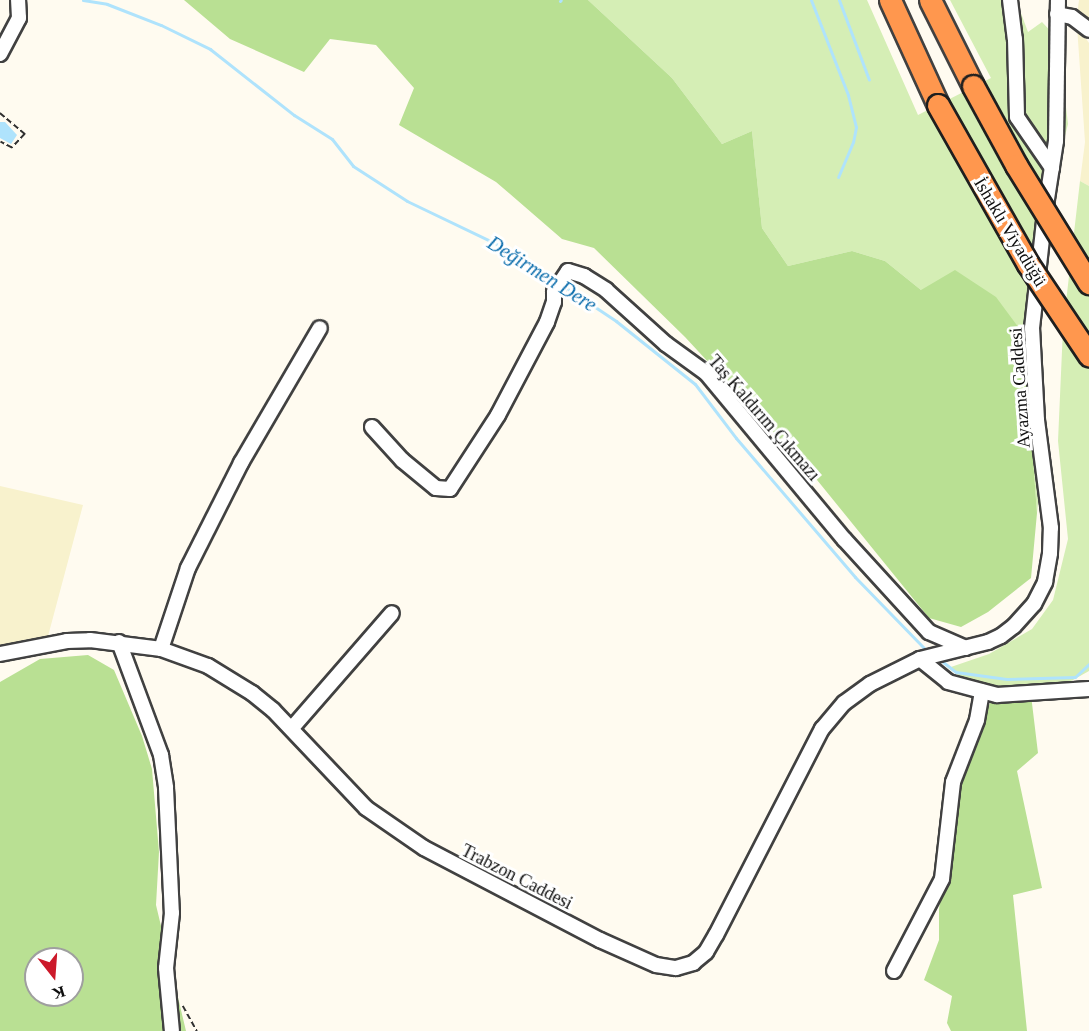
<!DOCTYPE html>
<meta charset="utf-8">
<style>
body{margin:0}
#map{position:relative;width:1089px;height:1031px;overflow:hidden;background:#fffbf0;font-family:Georgia,serif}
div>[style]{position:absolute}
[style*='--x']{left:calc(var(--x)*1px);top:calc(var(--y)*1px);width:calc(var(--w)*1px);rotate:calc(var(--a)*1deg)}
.farmland>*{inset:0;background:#f8f2cd}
.green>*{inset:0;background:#d5eeb5}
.forest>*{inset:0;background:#b9e093}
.water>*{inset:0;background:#afe3fc}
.stream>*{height:3px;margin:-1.5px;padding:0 1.5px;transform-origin:1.5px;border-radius:1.5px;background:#afe3fc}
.path>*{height:1.5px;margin-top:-0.75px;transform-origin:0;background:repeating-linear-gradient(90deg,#303030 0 6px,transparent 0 9px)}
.roads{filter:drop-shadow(2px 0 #414141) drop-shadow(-2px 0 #414141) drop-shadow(0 2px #414141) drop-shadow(0 -2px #414141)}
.minor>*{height:14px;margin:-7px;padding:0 7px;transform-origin:7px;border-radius:7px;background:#fff}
.highway>*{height:21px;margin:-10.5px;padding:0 10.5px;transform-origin:10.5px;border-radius:10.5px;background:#ff974e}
.bridges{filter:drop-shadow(2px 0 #1f1f1f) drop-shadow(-2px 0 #1f1f1f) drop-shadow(0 2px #1f1f1f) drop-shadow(0 -2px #1f1f1f)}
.highway-bridge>*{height:21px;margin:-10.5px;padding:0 10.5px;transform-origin:10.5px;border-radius:10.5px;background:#ff974e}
span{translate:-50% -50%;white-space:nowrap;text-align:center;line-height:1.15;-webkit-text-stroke:6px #fff;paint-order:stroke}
.street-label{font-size:18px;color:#0e0e0e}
.water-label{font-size:20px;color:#0b6dac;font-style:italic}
.north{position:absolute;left:24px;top:947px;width:60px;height:60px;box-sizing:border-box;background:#fff;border:2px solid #9f9f9f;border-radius:50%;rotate:163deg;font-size:16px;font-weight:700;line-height:24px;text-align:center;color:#0e0e0e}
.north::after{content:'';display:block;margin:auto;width:21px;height:27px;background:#cc192a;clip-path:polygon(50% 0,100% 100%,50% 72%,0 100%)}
</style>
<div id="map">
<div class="farmland">
<i style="clip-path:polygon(1079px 0,1089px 0,1089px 25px,1077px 15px)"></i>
<i style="clip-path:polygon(1077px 26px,1089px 43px,1089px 186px,1080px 181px,1085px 142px)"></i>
<i style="clip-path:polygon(0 486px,83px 505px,47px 640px,0 649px)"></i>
</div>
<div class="green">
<i style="clip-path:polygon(588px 0,867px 0,918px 115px,991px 78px,950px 0,1016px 0,1028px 32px,1042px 22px,1058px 39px,1068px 124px,1055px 175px,1039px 267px,1037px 359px,1042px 465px,1037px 513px,1024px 335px,921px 290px,885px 261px,852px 251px,788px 266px,762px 228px,752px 131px,722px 144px,672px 78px)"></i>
<i style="clip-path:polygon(1080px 181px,1089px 186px,1089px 671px,1064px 685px,1019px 690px,964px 679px,948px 668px,989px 654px,1032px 629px,1053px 600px,1068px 539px,1058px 441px,1063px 328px)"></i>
</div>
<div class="forest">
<i style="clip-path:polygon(184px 0,588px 0,672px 78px,722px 144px,752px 131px,762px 228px,788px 266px,852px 251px,885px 261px,921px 290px,955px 270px,996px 297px,1024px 335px,1037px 513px,1031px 578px,988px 612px,961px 627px,929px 618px,813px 475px,685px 337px,594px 248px,562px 239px,496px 182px,399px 125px,414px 88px,376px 45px,330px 39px,304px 72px,230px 39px)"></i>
<i style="clip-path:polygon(evenodd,88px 655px,114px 670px,142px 736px,152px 769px,159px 852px,156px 905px,186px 1031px,0 1031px,0 682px,40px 659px,88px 655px,36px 959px,72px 959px,72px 995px,36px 995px,36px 959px)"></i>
<i style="clip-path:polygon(997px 695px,1031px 695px,1038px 753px,1017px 771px,1042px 888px,1013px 895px,1027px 1031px,951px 1031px,947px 1023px,952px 996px,924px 980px,939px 940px,939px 910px,953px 782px,977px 720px)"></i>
</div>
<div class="water">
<i style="clip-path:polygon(0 122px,5px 122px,17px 135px,11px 144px,0 138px)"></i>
</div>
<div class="stream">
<i style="--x:83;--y:0;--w:24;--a:9"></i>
<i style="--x:107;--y:4;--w:58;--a:21.3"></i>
<i style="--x:161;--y:25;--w:55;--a:26.1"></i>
<i style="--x:210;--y:49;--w:107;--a:38.2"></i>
<i style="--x:294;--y:115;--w:45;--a:32.3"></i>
<i style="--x:332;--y:139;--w:34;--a:52"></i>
<i style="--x:353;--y:166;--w:64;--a:32.9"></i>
<i style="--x:407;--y:201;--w:102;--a:25.6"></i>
<i style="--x:499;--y:245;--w:68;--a:33"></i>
<i style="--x:811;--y:0;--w:102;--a:68.7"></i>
<i style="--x:848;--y:95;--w:33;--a:76"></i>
<i style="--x:856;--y:127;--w:15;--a:101"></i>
<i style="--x:853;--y:142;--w:38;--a:113"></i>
<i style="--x:839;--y:0;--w:85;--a:69.4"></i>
<i style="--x:560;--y:1;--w:1;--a:-45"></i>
<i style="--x:562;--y:285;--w:65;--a:33.7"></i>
<i style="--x:616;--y:321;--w:101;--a:38.6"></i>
<i style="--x:695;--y:384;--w:68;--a:52.8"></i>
<i style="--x:736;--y:438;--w:183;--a:49.4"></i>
<i style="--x:855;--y:577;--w:100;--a:45.8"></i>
<i style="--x:943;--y:662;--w:16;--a:38"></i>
<i style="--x:956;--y:672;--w:51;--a:7.8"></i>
<i style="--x:1007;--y:679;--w:68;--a:-1.7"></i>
<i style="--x:1075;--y:677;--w:19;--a:-43"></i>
</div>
<div class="path">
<i style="--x:0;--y:113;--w:33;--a:40"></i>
<i style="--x:25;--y:134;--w:19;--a:133"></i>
<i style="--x:12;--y:148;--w:13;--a:-153"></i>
<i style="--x:183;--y:1006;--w:29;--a:61"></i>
</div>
<div class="roads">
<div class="minor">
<i style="--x:1010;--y:0;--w:39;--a:83"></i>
<i style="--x:1015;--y:39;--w:78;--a:88.5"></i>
<i style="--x:1017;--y:117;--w:62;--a:55.5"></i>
<i style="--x:1057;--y:14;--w:15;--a:11"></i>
<i style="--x:1072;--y:17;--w:21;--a:37"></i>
<i style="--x:0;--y:54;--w:41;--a:-62.2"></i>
<i style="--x:19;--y:18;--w:18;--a:-93"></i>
<i style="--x:372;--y:427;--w:45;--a:47.7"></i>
<i style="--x:402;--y:460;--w:44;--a:39.5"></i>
<i style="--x:436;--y:488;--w:14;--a:4"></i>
<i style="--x:450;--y:489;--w:88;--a:-57"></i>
<i style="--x:498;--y:415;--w:105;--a:-62.2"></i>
<i style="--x:547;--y:322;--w:21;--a:-71"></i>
<i style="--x:554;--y:302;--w:10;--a:-90"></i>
<i style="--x:554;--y:292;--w:25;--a:-56"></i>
<i style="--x:568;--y:271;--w:17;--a:17"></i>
<i style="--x:584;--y:276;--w:26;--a:32"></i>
<i style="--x:606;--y:290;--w:81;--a:42"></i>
<i style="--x:666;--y:344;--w:49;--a:35.9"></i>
<i style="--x:706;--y:373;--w:216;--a:50.3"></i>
<i style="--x:844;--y:539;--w:126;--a:47.6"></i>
<i style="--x:929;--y:632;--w:40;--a:23.4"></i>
<i style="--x:119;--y:642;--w:121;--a:69.6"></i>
<i style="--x:161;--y:755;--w:33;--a:81"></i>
<i style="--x:166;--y:788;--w:125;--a:87.3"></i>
<i style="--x:172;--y:913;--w:55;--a:96.2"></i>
<i style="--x:166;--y:968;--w:63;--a:84.6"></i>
<i style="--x:161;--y:649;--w:85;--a:-71.6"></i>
<i style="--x:188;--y:568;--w:118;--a:-63.2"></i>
<i style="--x:241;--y:463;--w:156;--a:-59.7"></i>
<i style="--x:0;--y:654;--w:68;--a:-11"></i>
<i style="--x:67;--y:641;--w:23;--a:-2"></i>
<i style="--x:90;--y:640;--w:72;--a:7.2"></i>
<i style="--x:161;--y:649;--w:50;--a:19.9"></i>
<i style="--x:208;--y:666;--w:52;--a:31.5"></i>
<i style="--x:252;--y:693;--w:27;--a:39"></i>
<i style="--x:273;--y:710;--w:135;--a:46.5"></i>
<i style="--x:366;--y:808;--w:70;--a:34.6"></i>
<i style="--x:424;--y:848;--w:199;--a:27.6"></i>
<i style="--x:600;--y:940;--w:61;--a:24.1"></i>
<i style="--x:656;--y:965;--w:20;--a:9"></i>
<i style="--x:676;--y:968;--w:18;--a:-16"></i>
<i style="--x:693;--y:963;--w:17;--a:-40"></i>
<i style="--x:706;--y:952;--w:20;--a:-60"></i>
<i style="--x:716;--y:935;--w:232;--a:-62.8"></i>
<i style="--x:822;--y:729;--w:34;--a:-50"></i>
<i style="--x:844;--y:703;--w:32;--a:-36"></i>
<i style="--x:870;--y:684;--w:56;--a:-26.6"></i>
<i style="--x:920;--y:659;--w:70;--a:-14"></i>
<i style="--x:988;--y:642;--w:14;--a:-25"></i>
<i style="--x:1001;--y:636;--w:16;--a:-38"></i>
<i style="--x:1014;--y:626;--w:30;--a:-48"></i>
<i style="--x:1034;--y:604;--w:25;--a:-63"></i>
<i style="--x:1045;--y:582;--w:29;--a:-80"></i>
<i style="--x:1050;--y:553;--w:25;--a:-88"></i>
<i style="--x:1051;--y:528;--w:109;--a:-97.4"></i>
<i style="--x:1037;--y:420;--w:92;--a:-93.1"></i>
<i style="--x:1032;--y:328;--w:117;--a:-83.6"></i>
<i style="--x:1045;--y:212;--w:72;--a:-81.2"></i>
<i style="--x:1056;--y:141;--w:141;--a:-89.2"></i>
<i style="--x:920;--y:659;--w:36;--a:39"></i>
<i style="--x:948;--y:682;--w:51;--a:14.9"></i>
<i style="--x:997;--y:695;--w:92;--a:-3.7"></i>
<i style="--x:292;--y:728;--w:152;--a:-49"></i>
<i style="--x:894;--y:971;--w:104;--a:-62.4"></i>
<i style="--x:942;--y:879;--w:98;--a:-83.5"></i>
<i style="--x:953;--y:782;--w:66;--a:-68.8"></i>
<i style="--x:977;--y:720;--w:29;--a:-80"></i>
</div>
<div class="highway">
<i style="--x:890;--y:0;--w:115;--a:65.4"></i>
<i style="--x:930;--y:0;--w:96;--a:63.4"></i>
</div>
</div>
<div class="bridges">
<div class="highway-bridge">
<i style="--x:973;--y:86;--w:90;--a:61.4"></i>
<i style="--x:1016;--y:165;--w:139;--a:58.3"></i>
<i style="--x:938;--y:105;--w:183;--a:60.5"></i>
<i style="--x:1028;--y:264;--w:110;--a:56.2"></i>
</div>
</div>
<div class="street-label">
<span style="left:1010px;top:232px;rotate:59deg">İshaklı Viyadüğü</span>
<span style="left:1020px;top:388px;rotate:-94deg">Ayazma Caddesi</span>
<span style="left:764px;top:418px;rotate:49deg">Taş Kaldırım Çıkmazı</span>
<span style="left:517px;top:877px;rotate:27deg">Trabzon Caddesi</span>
</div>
<div class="water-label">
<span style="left:542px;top:274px;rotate:32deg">Değirmen Dere</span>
</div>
<div class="north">K</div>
</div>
